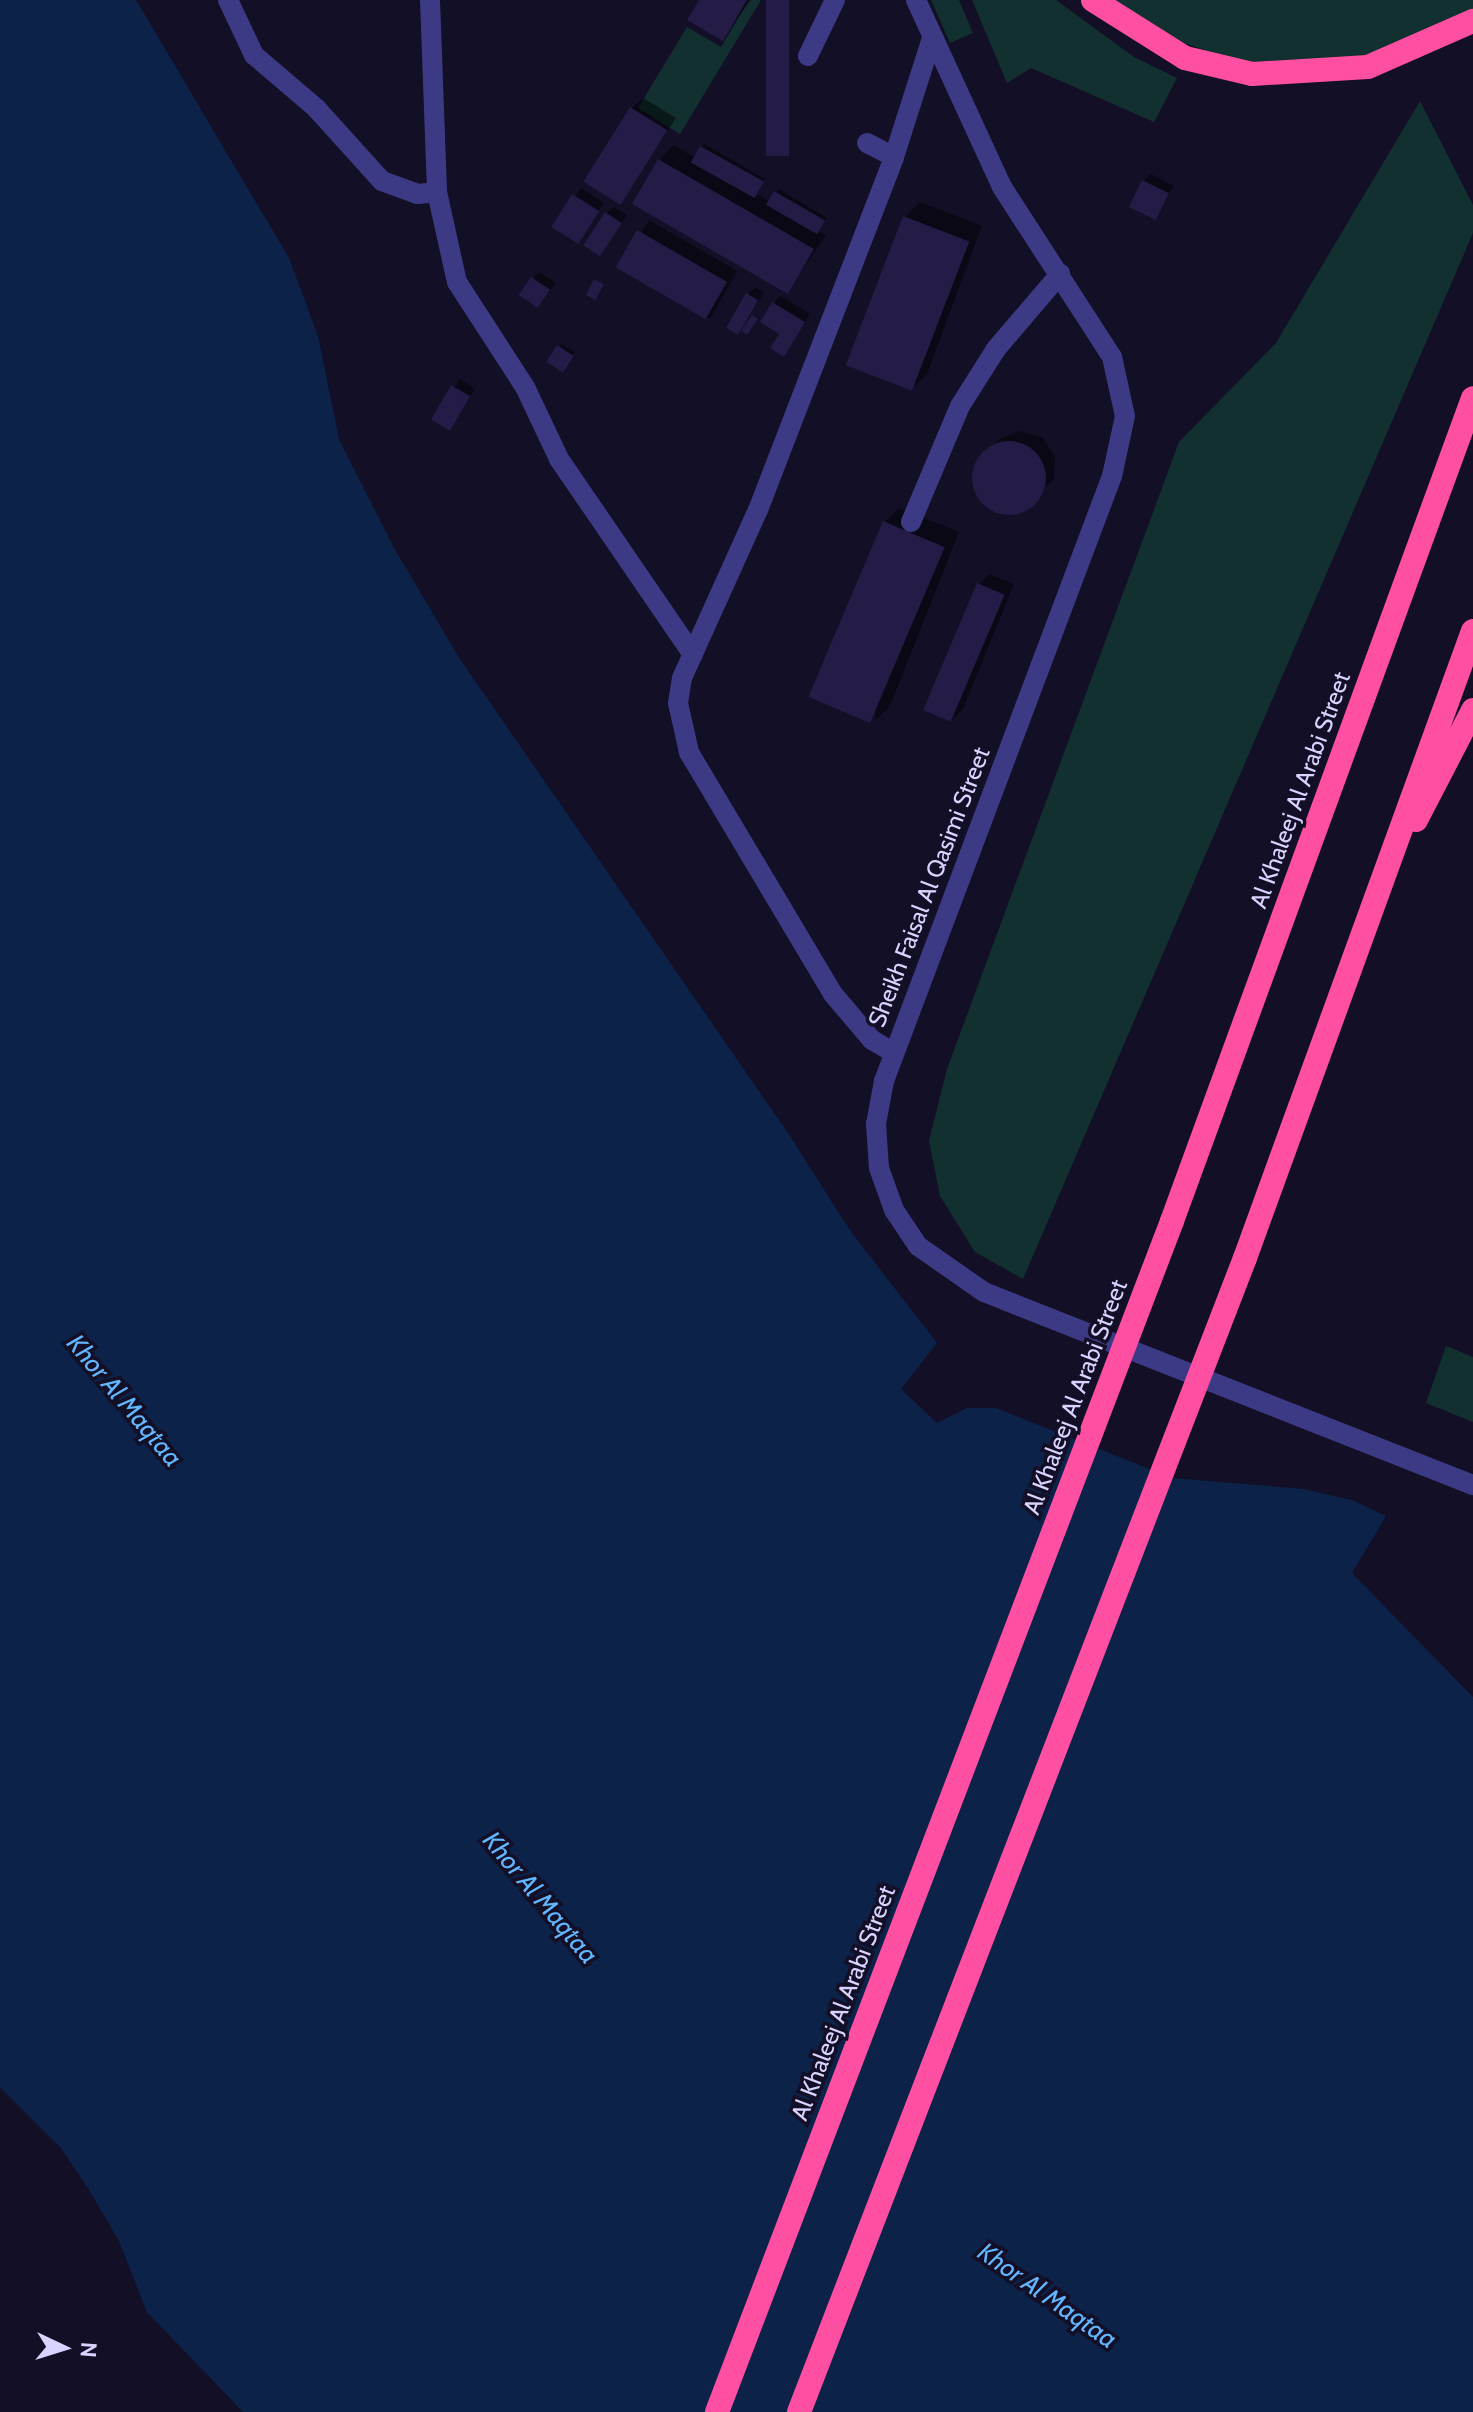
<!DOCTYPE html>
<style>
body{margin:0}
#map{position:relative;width:1473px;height:2412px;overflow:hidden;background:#130f26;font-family:Cabin,sans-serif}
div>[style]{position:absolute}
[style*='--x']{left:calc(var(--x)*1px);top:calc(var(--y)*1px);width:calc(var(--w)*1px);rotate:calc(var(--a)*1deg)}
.green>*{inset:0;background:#12302f}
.water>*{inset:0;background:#0c2248}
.shadow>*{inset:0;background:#0007;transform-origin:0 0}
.building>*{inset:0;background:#241b47;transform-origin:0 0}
.round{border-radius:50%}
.minor>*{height:20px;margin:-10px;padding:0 10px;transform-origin:10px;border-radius:10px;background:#3d3a85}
.highway>*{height:24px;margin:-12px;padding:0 12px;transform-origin:12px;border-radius:12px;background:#ff4fa3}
.highway-bridge>*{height:24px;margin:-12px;padding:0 12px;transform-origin:12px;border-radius:12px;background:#ff4fa3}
span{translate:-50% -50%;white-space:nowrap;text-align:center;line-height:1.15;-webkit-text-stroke:7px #130f26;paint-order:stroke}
.street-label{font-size:24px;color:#d9d4ff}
.water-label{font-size:26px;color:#62b6ff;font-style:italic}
.north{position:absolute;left:24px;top:2308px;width:80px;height:80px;-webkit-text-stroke:6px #130f26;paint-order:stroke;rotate:94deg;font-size:22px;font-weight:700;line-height:32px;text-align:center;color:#d9d4ff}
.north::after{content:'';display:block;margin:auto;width:28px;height:36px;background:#d9d4ff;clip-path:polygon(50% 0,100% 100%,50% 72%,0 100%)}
</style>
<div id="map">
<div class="green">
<i style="clip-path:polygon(749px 0,761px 0,680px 134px,638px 108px,687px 27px,721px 47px)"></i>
<i style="clip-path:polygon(931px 0,959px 0,973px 33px,950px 43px)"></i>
<i style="clip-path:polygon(972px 0,1056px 0,1134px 57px,1177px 78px,1154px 122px,1031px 68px,1007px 83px)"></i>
<i style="clip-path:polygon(1107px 0,1473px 0,1473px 13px,1369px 65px,1246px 65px,1154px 32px)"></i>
<i style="clip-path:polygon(1420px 101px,1473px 205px,1473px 233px,1023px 1279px,975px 1252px,940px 1196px,929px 1141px,947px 1069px,1179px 442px,1276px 343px)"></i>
<i style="clip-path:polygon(1446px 1346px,1473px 1357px,1473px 1422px,1426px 1403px)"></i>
</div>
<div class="water">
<i style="clip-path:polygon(0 0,136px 0,289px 258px,318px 336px,339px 439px,394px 548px,460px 659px,790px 1136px,849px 1229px,937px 1343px,901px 1389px,937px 1423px,967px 1408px,996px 1408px,1172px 1478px,1304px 1489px,1352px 1500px,1386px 1516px,1352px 1573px,1473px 1697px,1473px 2412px,243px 2412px,147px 2312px,119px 2241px,88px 2188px,61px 2148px,0 2087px)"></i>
</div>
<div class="shadow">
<i style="clip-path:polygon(701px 0,751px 0,722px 38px)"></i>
<i style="clip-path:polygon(643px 98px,676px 118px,621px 202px,632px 108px)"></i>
<i style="clip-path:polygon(704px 144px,765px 179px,757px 194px,770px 202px,779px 189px,827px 218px,819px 231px,826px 235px,787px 292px,659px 160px,674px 145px,695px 158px)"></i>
<i style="clip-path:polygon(1151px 174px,1174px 186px,1154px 218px,1144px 181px)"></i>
<i style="left:581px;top:188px;width:27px;height:47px;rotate:33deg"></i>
<i style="clip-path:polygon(920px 202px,982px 226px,927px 374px,912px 388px,905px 217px)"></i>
<i style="clip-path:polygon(613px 207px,627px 215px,600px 255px,606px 214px)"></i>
<i style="left:649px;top:220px;width:102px;height:55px;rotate:30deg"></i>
<i style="clip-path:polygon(539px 272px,556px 283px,539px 306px,532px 279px)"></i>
<i style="clip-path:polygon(755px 287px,764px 293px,737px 332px,748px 294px)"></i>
<i style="clip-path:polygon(781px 296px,810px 314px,784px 354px,774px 303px)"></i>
<i style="clip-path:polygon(562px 344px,575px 352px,565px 367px,559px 346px)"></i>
<i style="left:460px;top:379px;width:18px;height:47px;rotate:34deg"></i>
<i style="clip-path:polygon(1019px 431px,1042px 437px,1055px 456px,1054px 479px,1017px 513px,995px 511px,979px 495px,979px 461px,998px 440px)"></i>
<i style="clip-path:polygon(899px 508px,959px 532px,890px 706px,875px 721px,884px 523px)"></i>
<i style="clip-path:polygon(990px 574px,1014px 584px,963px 709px,952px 720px,979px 584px)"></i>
</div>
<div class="building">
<i style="clip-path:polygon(699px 0,747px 0,723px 41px,687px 20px)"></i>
<i style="left:766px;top:0;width:23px;height:156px"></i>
<i style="left:630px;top:107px;width:44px;height:88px;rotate:32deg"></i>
<i style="left:700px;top:146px;width:73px;height:19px;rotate:29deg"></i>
<i style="left:658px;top:159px;width:180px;height:52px;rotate:30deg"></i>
<i style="left:1142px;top:180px;width:30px;height:30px;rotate:26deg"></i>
<i style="left:774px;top:191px;width:59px;height:16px;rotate:30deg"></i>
<i style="left:572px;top:194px;width:32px;height:39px;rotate:32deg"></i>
<i style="left:605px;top:212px;width:20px;height:40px;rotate:33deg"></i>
<i style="left:903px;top:216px;width:71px;height:160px;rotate:21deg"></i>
<i style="left:637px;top:230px;width:104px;height:43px;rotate:30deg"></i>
<i style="left:531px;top:277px;width:23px;height:22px;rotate:34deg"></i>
<i style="left:594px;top:279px;width:11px;height:18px;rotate:27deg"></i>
<i style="left:746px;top:293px;width:14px;height:40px;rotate:30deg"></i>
<i style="clip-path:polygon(772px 302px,805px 322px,784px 357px,770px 348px,779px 334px,760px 322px)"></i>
<i style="left:752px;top:315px;width:7px;height:19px;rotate:34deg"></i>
<i style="left:557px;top:345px;width:20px;height:20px;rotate:33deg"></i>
<i style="left:451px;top:385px;width:22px;height:40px;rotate:30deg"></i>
<i class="round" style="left:972px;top:441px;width:74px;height:74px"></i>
<i style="left:883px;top:521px;width:67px;height:191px;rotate:23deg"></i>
<i style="left:977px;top:583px;width:30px;height:138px;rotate:23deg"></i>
</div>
<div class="minor">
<i style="--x:228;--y:0;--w:61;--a:64.7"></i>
<i style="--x:254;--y:55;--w:82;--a:40.5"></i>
<i style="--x:316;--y:108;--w:98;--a:47.9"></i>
<i style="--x:382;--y:181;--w:38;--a:20"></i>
<i style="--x:418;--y:194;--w:19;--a:-6"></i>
<i style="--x:430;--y:0;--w:192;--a:87.9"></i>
<i style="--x:437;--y:192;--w:92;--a:77.5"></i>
<i style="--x:457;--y:282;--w:125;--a:57.1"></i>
<i style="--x:525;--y:387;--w:80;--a:64.7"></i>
<i style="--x:559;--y:459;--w:237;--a:55.6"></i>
<i style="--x:916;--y:0;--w:206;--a:65.3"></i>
<i style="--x:1002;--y:187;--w:202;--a:57.1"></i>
<i style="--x:1112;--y:357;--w:60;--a:77.6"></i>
<i style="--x:1125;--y:416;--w:61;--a:102.2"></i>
<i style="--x:1112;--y:476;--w:647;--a:110.65"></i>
<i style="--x:884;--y:1081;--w:44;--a:100.5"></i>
<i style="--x:876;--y:1124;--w:44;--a:86.1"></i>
<i style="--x:879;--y:1168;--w:45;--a:70.3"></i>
<i style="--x:894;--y:1210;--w:43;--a:56.3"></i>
<i style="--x:918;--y:1246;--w:80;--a:34.9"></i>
<i style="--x:984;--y:1292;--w:526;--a:21.54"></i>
<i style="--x:808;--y:56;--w:62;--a:-64.3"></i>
<i style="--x:867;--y:143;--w:30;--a:27"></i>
<i style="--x:911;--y:522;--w:126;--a:-67.1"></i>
<i style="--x:960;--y:406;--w:67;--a:-57.7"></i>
<i style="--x:996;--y:349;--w:99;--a:-49.5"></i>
<i style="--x:894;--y:1053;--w:26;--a:-149"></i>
<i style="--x:872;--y:1040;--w:60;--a:-130.3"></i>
<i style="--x:833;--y:994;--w:282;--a:-120.8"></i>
<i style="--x:689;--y:752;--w:50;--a:-102.7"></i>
<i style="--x:678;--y:703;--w:25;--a:-81"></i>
<i style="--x:682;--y:678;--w:184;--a:-65.7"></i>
<i style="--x:758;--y:510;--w:378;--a:-68.9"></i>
<i style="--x:894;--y:157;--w:125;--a:-72.3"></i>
</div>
<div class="highway">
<i style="--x:1093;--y:0;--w:109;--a:32.2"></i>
<i style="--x:1185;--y:58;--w:69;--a:13.4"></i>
<i style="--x:1252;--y:74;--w:116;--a:-3.5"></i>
<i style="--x:1368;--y:67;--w:115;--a:-23.7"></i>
<i style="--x:1416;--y:820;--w:124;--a:-62.6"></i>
<i style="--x:1172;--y:1221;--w:876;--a:-69.91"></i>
<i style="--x:1245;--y:1258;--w:667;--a:-70.02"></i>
</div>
<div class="highway-bridge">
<i style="--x:717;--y:2412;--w:1275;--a:-69.09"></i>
<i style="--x:799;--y:2412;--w:1237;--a:-68.87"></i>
</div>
<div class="street-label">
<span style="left:1300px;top:790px;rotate:-70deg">Al Khaleej Al Arabi Street</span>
<span style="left:929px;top:887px;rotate:-69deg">Sheikh Faisal Al Qasimi Street</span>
<span style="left:1075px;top:1397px;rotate:-69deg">Al Khaleej Al Arabi Street</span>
<span style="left:843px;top:2003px;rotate:-69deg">Al Khaleej Al Arabi Street</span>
</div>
<div class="water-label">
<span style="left:124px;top:1401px;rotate:50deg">Khor Al Maqtaa</span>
<span style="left:540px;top:1898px;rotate:50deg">Khor Al Maqtaa</span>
<span style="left:1047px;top:2296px;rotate:35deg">Khor Al Maqtaa</span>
</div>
<div class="north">N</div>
</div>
